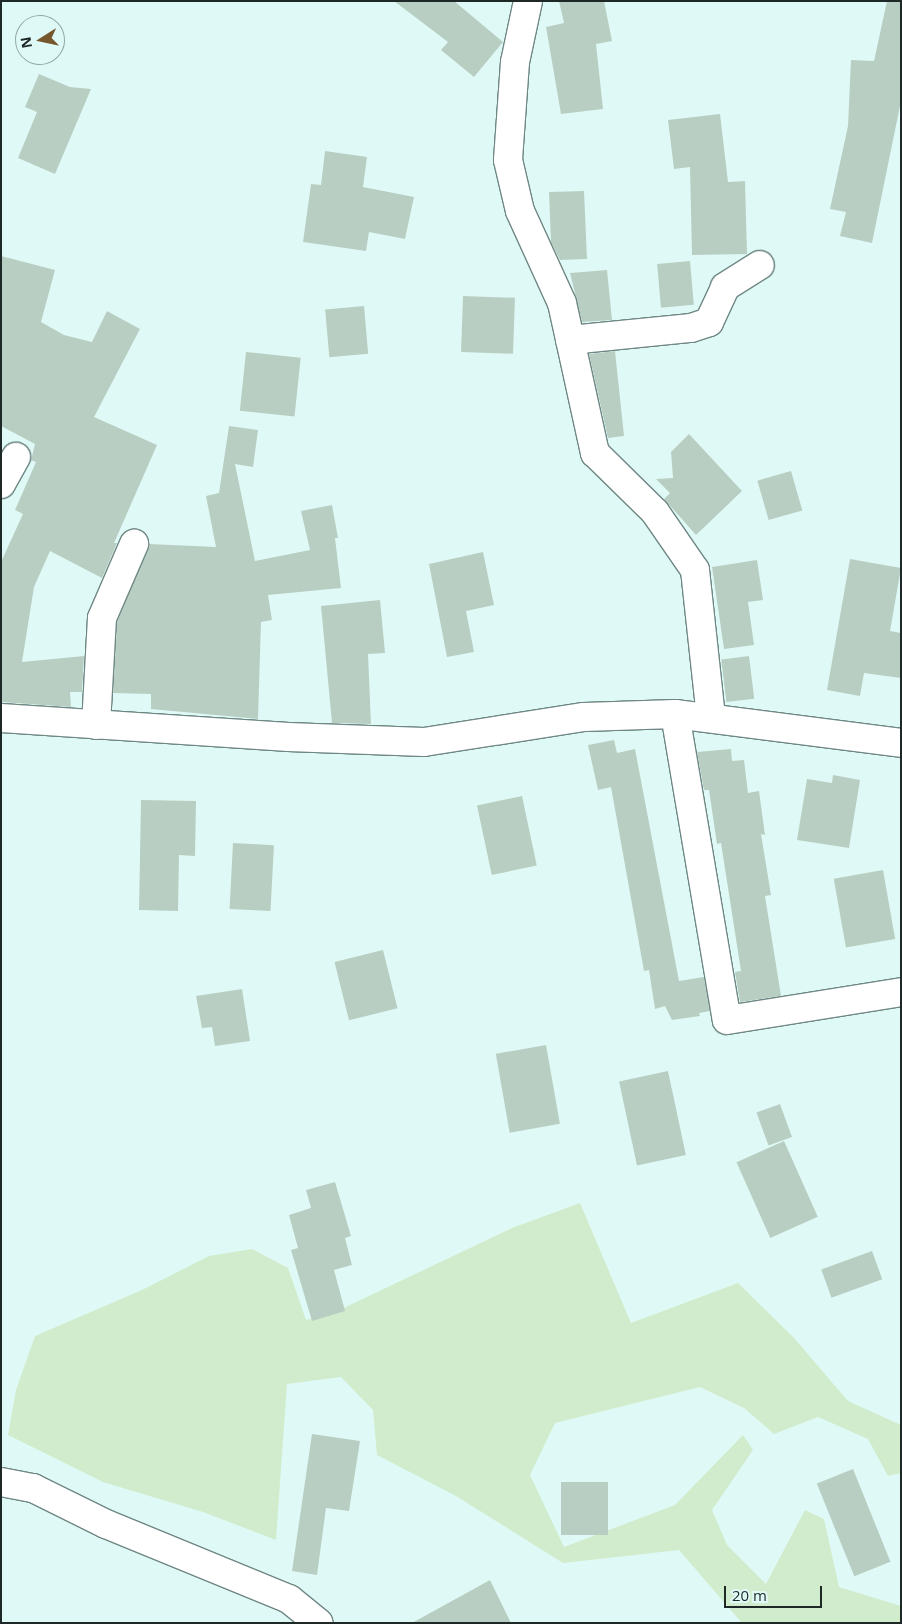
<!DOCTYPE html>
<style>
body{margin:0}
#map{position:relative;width:902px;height:1624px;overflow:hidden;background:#dffaf6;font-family:"Open Sans",sans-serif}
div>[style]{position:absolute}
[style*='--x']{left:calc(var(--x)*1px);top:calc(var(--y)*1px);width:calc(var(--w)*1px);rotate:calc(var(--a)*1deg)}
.green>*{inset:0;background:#d1eccc}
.building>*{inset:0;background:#b9cec3;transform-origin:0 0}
.roads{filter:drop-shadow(1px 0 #6f8784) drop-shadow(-1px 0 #6f8784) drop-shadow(0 1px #6f8784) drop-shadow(0 -1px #6f8784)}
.street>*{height:28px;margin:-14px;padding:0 14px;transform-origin:14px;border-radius:14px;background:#fff}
.secondary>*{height:28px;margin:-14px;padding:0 14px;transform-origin:14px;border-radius:14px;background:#fff}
span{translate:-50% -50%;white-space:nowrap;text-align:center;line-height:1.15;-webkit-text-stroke:4.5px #dffaf6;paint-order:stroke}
.frame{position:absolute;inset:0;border:2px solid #1e2827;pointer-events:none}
.north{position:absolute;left:15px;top:15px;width:50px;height:50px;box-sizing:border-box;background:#dffaf6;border:1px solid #92a6a3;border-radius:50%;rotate:260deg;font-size:14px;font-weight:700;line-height:20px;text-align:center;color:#1e2827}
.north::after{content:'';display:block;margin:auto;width:18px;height:22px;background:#77572d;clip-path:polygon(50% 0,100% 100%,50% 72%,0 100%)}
.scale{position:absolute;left:724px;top:1586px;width:98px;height:22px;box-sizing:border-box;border:2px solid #1e2827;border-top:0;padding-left:6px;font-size:15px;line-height:18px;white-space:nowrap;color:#1e2827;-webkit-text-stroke:4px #dffaf6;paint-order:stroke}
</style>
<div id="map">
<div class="green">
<i style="clip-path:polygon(580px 1203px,631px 1323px,738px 1283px,794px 1338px,848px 1401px,901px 1425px,901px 1473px,888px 1476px,868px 1439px,818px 1417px,774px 1434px,744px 1408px,700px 1387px,555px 1423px,530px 1475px,564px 1547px,675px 1505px,743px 1435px,753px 1450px,712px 1510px,727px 1545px,766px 1584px,805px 1510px,824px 1519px,839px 1587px,901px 1606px,901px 1623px,742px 1623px,679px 1550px,563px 1563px,456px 1496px,377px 1455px,373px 1410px,341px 1377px,287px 1384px,276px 1540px,203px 1512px,103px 1482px,8px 1435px,16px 1390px,35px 1336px,142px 1290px,209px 1256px,252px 1249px,288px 1268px,306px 1320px,331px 1314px,512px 1228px)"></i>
</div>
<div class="building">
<i style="clip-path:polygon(394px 1px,454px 1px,503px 42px,474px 77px,441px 50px,448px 42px)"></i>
<i style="clip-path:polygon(559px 1px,604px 1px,612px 41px,596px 44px,603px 109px,561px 114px,546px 27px,564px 23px)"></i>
<i style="clip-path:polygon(887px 1px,901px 1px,901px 101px,872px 243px,840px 236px,846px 212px,830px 209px,848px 126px,851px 60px,874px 61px)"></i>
<i style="clip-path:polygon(39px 74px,70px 87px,91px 89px,55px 174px,18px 158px,37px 112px,25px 107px)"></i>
<i style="clip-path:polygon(720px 114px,728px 182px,745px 181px,747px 254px,692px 255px,690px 167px,674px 169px,668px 120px)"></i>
<i style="clip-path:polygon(325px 151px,367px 157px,363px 187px,414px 197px,405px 239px,369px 232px,366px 251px,303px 242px,311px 184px,321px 185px)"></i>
<i style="clip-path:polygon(584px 191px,587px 259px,560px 260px,551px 242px,549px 192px)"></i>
<i style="clip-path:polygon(1px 256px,55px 270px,41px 322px,64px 335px,92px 342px,107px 311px,140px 329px,94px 417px,157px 445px,114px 543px,117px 543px,102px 578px,50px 551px,34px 587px,22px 662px,84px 656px,82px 692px,70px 692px,71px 707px,1px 702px,1px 562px,23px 514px,15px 510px,36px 462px,31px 460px,35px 444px,1px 426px)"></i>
<i style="left:690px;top:261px;width:44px;height:33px;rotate:85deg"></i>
<i style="clip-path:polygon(607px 270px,612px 320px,582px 322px,570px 273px)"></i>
<i style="left:463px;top:296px;width:52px;height:56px;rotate:2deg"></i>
<i style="left:364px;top:306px;width:48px;height:39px;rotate:85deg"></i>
<i style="clip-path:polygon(615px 351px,624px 436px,608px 438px,589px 354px)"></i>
<i style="left:246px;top:352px;width:55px;height:59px;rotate:6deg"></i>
<i style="clip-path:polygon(229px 426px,258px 430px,253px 467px,235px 464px,255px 561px,310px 550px,301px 511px,332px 505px,338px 538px,335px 538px,341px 588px,268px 595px,272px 620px,261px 622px,258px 719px,151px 709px,151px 694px,113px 693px,117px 622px,149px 544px,216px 547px,206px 496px,219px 493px)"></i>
<i style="clip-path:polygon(689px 434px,742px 491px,696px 535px,664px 499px,670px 493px,656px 479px,673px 478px,671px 452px)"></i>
<i style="left:791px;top:471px;width:41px;height:35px;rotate:74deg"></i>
<i style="clip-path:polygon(483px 552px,494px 605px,466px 611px,474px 652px,447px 657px,429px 564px)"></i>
<i style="clip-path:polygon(850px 559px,901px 568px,890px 631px,901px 633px,901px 678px,864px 673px,860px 696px,827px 690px)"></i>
<i style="clip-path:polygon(757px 560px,763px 600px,748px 602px,754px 645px,724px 649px,712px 567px)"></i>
<i style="clip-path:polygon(380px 600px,385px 653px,368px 654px,371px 724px,332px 723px,321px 606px)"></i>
<i style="left:749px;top:656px;width:43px;height:28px;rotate:83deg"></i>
<i style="clip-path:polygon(614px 740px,617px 753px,635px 749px,679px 981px,704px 977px,710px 1011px,699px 1013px,700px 1016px,672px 1020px,665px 1006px,655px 1009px,649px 970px,644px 971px,611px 787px,598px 790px,588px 745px)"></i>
<i style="clip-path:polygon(731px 749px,732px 761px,744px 760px,748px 793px,759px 791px,765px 835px,761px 834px,771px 895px,765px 896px,781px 996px,740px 1002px,735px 972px,741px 971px,721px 843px,717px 844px,709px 790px,704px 790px,697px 752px)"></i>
<i style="clip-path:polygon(833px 775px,860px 780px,849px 848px,797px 840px,807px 779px,832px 783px)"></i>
<i style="left:522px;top:796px;width:71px;height:46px;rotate:78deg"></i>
<i style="clip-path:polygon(141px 800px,196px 801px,195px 856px,179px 855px,178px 911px,139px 910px)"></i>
<i style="left:233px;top:843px;width:41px;height:66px;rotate:3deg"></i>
<i style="left:883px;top:870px;width:70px;height:50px;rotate:80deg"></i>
<i style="left:383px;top:950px;width:60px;height:50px;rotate:76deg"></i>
<i style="clip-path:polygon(242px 989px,250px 1041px,215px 1046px,212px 1027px,202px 1028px,196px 996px)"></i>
<i style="left:546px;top:1045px;width:80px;height:51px;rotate:80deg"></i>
<i style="left:668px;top:1071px;width:86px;height:50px;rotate:78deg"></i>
<i style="left:780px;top:1104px;width:35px;height:25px;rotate:70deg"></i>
<i style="left:784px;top:1141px;width:83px;height:52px;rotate:66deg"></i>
<i style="clip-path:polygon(335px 1182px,351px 1236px,345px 1238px,352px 1265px,334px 1270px,345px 1311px,312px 1321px,291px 1250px,298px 1248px,289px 1215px,311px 1208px,306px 1190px)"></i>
<i style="left:872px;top:1251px;width:30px;height:54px;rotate:70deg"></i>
<i style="clip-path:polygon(312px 1434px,360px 1441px,349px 1511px,326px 1508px,317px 1575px,292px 1571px)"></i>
<i style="left:853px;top:1469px;width:100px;height:39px;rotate:68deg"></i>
<i style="left:561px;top:1482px;width:47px;height:53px"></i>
<i style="clip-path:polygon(490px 1580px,511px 1623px,412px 1623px)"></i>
</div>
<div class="roads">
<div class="street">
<i style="--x:528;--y:1;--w:62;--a:102"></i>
<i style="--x:515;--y:62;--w:98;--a:94.1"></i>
<i style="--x:508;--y:160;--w:52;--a:76.8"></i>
<i style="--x:520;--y:211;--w:101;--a:65.5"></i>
<i style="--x:562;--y:303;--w:154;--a:77.6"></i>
<i style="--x:595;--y:453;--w:84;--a:44.5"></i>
<i style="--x:655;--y:512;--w:70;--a:55.4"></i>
<i style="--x:695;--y:570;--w:149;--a:83.8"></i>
<i style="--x:570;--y:340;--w:122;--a:-5.7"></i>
<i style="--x:691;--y:328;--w:19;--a:-18"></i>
<i style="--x:709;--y:322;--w:38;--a:-65"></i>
<i style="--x:725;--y:287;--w:41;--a:-32.2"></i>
<i style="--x:1;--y:484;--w:31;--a:-61"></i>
<i style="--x:675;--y:714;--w:310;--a:80.4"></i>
<i style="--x:727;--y:1020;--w:176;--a:-9.1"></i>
<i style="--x:1;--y:718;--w:288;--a:3.8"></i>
<i style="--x:288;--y:737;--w:136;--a:2.1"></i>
<i style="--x:424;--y:742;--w:162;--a:-8.9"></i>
<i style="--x:584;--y:717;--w:91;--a:-1.9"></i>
<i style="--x:675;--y:714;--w:228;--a:7.3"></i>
<i style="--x:96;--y:725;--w:107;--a:-86.8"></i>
<i style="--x:102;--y:618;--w:81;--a:-66.6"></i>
</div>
<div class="secondary">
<i style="--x:1;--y:1482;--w:33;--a:11"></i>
<i style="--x:33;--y:1488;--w:81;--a:26.3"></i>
<i style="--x:106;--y:1524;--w:198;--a:22.3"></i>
<i style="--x:289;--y:1599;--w:38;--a:39"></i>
</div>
</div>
<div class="frame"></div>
<div class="north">N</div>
<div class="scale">20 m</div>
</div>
